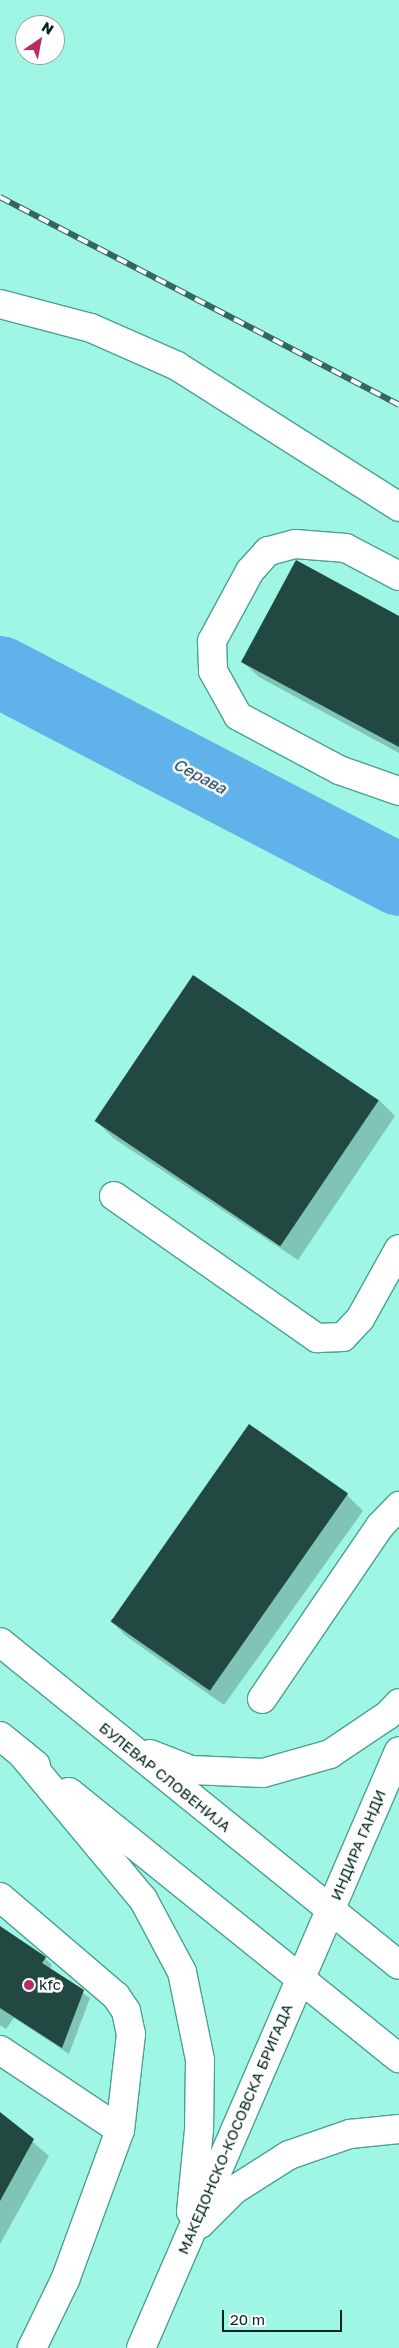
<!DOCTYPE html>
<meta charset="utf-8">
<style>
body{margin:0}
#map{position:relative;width:399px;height:2348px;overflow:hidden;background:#9ff6e5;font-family:"Golos Text",sans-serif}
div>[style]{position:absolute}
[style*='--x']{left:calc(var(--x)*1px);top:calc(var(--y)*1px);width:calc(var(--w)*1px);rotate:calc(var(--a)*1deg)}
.shadow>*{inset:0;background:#0003}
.river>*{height:72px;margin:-36px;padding:0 36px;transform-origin:36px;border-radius:36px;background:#5fb3ea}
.building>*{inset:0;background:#214841;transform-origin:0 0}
.roads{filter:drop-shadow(1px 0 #4aa192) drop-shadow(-1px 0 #4aa192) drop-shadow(0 1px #4aa192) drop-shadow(0 -1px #4aa192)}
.minor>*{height:28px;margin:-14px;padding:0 14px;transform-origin:14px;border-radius:14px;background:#fff}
.rail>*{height:5.5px;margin-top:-2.75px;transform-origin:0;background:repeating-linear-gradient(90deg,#fff 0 11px,#33685f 0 22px);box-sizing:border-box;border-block:1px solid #33685f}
.dots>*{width:14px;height:14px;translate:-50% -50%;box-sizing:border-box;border:2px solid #fff;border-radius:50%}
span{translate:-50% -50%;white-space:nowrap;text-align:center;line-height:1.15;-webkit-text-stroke:5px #fff;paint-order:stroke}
.street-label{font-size:15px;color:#00241f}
.poi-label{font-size:15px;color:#00241f}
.left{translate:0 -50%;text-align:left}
.water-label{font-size:16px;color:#0f334a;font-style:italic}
.north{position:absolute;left:15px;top:15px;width:50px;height:50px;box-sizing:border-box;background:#fff;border:1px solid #99a7a5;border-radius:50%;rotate:33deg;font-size:14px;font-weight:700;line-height:20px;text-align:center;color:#00241f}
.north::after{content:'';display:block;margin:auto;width:18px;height:22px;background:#b72c66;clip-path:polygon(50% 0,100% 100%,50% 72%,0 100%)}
.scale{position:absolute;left:222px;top:2310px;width:120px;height:22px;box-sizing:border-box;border:2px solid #00241f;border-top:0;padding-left:6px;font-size:15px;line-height:18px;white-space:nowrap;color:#00241f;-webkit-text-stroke:4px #fff;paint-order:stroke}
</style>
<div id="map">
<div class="shadow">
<i style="clip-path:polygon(399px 618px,399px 753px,259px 677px,243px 662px)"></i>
<i style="clip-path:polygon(379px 1100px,395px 1116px,298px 1260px,113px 1138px,97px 1122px)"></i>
<i style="clip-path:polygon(347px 1495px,363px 1511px,224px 1705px,126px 1636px,110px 1620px)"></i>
<i style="clip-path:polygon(0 1928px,45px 1958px,52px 1965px,50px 1969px,90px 1998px,69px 2054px,14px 2018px,6px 2029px,0 2025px)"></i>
<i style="clip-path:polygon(0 2114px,49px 2156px,0 2244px)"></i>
</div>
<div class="river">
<i style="--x:0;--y:672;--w:450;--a:27.5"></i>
</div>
<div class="building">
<i style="clip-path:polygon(296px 560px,399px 616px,399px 747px,241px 662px)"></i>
<i style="left:193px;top:975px;width:224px;height:176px;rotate:34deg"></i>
<i style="left:249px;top:1424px;width:121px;height:241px;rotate:35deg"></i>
<i style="clip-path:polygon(0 1926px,46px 1957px,42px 1963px,84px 1990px,62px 2048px,0 2008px)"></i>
<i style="clip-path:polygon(0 2112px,34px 2139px,0 2201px)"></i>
</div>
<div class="roads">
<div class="minor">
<i style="--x:0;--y:304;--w:94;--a:14.8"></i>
<i style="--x:91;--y:328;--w:94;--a:23.8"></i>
<i style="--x:177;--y:366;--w:263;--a:32.4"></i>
<i style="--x:399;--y:576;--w:60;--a:-152.2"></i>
<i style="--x:346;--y:548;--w:51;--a:-175.5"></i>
<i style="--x:295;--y:544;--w:28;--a:165"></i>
<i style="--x:268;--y:551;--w:27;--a:132"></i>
<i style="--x:250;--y:571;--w:80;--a:118.5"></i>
<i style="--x:212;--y:641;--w:30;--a:88"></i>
<i style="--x:213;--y:671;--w:51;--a:60.9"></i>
<i style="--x:238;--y:716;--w:115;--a:28.1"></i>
<i style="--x:339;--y:770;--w:64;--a:19.3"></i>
<i style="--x:114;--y:1196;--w:248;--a:35"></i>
<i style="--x:317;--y:1338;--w:26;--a:-2"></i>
<i style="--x:343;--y:1337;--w:25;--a:-47"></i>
<i style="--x:360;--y:1319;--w:80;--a:-60.9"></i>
<i style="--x:0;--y:1642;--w:513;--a:38.99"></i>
<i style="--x:262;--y:1699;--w:209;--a:-55.7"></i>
<i style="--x:380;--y:1526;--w:28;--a:-46"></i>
<i style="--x:0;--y:1736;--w:46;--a:38.9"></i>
<i style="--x:22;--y:1754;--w:189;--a:50.2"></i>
<i style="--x:143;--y:1899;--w:83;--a:61.9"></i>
<i style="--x:182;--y:1972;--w:90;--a:78.4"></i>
<i style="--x:200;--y:2060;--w:70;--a:90.8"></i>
<i style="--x:199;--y:2130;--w:82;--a:95.6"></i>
<i style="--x:150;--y:1754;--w:44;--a:21.3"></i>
<i style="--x:191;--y:1770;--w:72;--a:2.4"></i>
<i style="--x:263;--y:1773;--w:70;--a:-15.8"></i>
<i style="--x:330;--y:1754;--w:70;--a:-33.9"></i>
<i style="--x:388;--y:1715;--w:16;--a:-47"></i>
<i style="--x:69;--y:1792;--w:424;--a:38.9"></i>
<i style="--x:0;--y:1897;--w:153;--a:40.5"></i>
<i style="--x:116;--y:1996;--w:18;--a:56"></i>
<i style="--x:126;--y:2011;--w:24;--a:78"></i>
<i style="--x:131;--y:2034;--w:97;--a:96.5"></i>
<i style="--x:120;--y:2130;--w:160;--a:110.1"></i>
<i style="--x:65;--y:2280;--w:76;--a:115.9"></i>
<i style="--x:0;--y:2050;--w:144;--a:33.7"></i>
<i style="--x:200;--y:2224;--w:48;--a:-45"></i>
<i style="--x:234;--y:2190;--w:65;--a:-32.5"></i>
<i style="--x:289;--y:2155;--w:65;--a:-19"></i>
<i style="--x:350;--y:2134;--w:49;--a:-5.8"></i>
<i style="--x:141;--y:2348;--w:650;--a:-66.63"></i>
</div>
</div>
<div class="rail">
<i style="--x:0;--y:197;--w:450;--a:27.5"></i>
</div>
<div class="dots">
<i style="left:29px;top:1985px;background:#b72c66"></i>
</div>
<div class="street-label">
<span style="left:165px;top:1777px;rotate:39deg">БУЛЕВАР СЛОВЕНИЈА</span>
<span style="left:358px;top:1845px;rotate:-67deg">ИНДИРА ГАНДИ</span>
<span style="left:235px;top:2129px;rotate:-67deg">МАКЕДОНСКО-КОСОВСКА БРИГАДА</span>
</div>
<div class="poi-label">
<span class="left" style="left:39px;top:1985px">kfc</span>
</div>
<div class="water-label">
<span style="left:200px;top:776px;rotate:28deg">Серава</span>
</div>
<div class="north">N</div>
<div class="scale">20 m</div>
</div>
